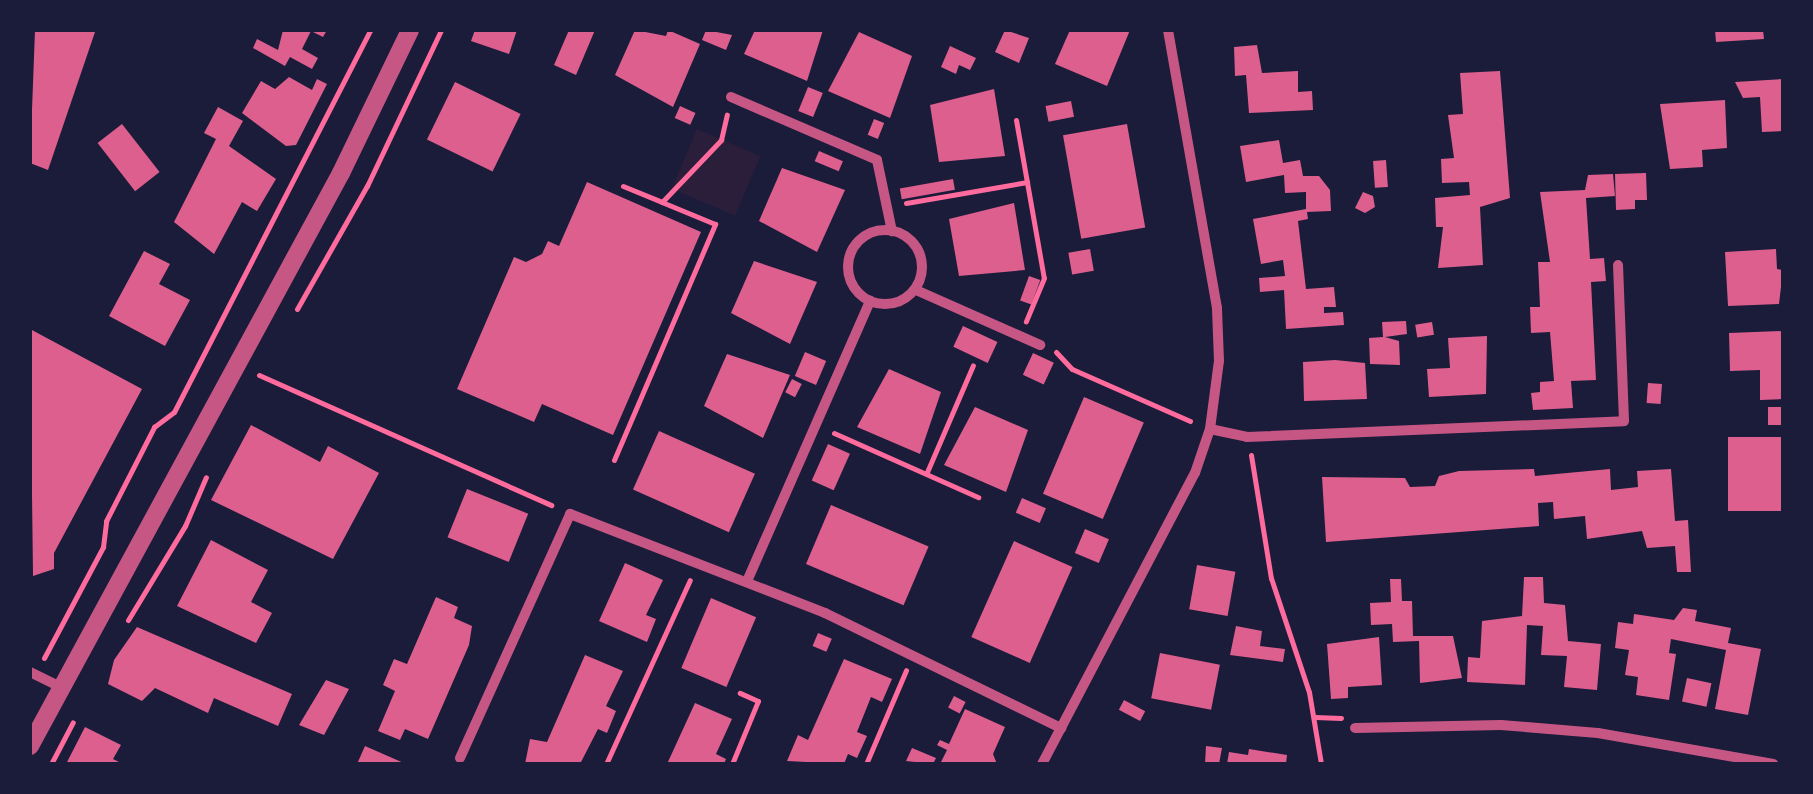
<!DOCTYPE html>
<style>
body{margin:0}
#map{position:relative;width:1813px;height:794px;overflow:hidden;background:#1b1b3a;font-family:Spectral,serif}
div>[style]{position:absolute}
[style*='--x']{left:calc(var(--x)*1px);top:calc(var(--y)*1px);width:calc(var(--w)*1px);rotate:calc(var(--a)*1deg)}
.green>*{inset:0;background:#2a1e3b;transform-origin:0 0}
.building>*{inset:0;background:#dd5f8e;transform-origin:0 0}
.path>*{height:5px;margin:-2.5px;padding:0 2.5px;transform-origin:2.5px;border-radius:2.5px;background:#ff6b9d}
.minor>*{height:10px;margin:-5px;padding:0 5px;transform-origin:5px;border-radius:5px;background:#c65784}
.minor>.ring{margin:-5px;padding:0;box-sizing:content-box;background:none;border:10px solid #c65784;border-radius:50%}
.tertiary>*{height:18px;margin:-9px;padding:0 9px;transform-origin:9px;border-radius:9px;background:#c65784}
span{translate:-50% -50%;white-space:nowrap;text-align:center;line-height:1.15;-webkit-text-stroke:10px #1b1b3a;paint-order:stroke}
.frame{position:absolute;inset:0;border:32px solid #1b1b3a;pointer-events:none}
</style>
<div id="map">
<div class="green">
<i style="left:697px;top:129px;width:69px;height:65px;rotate:23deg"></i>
</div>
<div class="building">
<i style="clip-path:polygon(35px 30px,95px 32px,48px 170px,30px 163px)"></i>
<i style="clip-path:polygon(283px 30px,327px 30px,323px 37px,311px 31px,302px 49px,318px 58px,312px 69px,290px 57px,285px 66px,253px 48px,257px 39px,278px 50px)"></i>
<i style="clip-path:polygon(475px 30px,517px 30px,509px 54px,471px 41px)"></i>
<i style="clip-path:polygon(569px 30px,595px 30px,576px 75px,554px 65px)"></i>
<i style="clip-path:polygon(635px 30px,666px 36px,668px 30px,700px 44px,673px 107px,615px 75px)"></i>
<i style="clip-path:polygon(706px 30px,732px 35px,726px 50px,702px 40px)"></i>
<i style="clip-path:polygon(755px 30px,823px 30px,807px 81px,744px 54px)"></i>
<i style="clip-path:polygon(1005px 30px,1029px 38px,1019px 63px,995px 52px)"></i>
<i style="clip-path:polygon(1070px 30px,1130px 30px,1107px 86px,1055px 64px)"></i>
<i style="clip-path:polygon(1715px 30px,1763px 30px,1764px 39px,1716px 42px)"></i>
<i style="clip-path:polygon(859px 32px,912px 56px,890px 118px,828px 91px)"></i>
<i style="clip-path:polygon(1257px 45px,1262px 73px,1298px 71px,1298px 92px,1312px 91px,1313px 110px,1249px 113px,1246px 75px,1235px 76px,1234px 47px)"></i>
<i style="clip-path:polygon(950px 46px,976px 58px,970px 70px,959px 65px,956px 74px,941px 67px)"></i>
<i style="clip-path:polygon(1500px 71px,1510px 198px,1480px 207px,1483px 265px,1438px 268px,1443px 227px,1436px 227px,1435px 198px,1470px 195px,1469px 182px,1442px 183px,1441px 159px,1454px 158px,1448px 115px,1463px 114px,1460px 73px)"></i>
<i style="clip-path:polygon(289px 77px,312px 90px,317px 79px,327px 84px,296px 145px,286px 146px,242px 113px,261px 81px,275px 89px)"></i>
<i style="clip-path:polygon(1783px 79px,1783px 131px,1762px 132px,1760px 97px,1743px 98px,1735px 82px)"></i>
<i style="left:455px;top:82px;width:73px;height:64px;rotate:26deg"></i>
<i style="left:808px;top:87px;width:16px;height:26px;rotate:22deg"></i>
<i style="clip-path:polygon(994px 89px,1005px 156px,939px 162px,930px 105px)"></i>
<i style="clip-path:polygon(1725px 100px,1727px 148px,1702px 150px,1703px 167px,1670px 169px,1660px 104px)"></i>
<i style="left:1071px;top:101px;width:16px;height:26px;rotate:79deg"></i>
<i style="left:680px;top:106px;width:17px;height:13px;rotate:24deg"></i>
<i style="clip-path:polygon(218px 107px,243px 121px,229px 146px,276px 179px,257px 211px,242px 202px,214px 254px,174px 222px,216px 139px,204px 133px)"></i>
<i style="left:874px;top:119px;width:11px;height:17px;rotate:22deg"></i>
<i style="left:122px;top:124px;width:61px;height:31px;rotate:52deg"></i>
<i style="left:1127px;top:124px;width:105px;height:65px;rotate:80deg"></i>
<i style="clip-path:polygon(1279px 140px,1283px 163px,1300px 160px,1303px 176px,1319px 176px,1330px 190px,1331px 211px,1307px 212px,1308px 219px,1298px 221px,1306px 289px,1334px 287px,1336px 307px,1324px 307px,1324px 313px,1343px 312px,1344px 325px,1286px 329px,1284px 290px,1260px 292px,1259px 278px,1285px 276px,1283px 260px,1261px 264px,1253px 219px,1306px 209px,1306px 192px,1285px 193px,1284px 175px,1246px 182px,1240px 146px)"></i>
<i style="left:819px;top:151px;width:26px;height:11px;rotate:23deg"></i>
<i style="left:1386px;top:160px;width:27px;height:13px;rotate:86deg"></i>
<i style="clip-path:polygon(782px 168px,845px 190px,817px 252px,759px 221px)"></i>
<i style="clip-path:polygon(1646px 173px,1647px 200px,1635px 200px,1635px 209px,1616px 210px,1615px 174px)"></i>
<i style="clip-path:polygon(1613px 174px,1615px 196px,1586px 198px,1590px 259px,1604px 258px,1606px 281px,1591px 282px,1596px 380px,1571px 381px,1573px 408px,1533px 410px,1531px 393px,1540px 392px,1540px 382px,1554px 381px,1550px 332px,1531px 333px,1530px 307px,1540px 307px,1538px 262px,1550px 262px,1540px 192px,1585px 190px,1588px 175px)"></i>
<i style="left:953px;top:179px;width:11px;height:54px;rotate:80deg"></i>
<i style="clip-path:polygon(587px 182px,701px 232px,613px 435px,542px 404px,534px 422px,457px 389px,514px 257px,526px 262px,542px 254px,548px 241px,559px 246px)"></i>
<i style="clip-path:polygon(1363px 192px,1373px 196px,1375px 207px,1365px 213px,1355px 208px)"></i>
<i style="clip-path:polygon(1014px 203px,1025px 270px,959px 276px,949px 219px)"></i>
<i style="left:1090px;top:249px;width:22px;height:22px;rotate:80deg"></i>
<i style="clip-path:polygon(1776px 249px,1777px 269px,1783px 270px,1779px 304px,1728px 306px,1725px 252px)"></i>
<i style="clip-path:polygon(144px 251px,170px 264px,159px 284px,190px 300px,165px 346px,109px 316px)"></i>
<i style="clip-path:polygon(754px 261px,817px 282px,790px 344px,731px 313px)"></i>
<i style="left:1029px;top:276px;width:12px;height:26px;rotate:20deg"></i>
<i style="clip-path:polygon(1406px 321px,1407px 334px,1385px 337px,1399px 341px,1400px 365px,1370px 364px,1369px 338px,1383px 337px,1382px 322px)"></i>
<i style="left:1432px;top:322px;width:13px;height:17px;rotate:81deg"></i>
<i style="left:963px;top:326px;width:38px;height:23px;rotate:25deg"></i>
<i style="clip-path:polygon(30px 329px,142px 389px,54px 553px,54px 569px,33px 576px)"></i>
<i style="clip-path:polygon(1783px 331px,1783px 399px,1760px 400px,1760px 370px,1730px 371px,1729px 333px)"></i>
<i style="clip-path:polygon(1487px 336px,1486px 394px,1429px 397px,1427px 369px,1450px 368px,1448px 338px)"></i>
<i style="left:805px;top:352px;width:23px;height:26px;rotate:23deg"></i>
<i style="left:1033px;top:353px;width:23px;height:24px;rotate:25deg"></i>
<i style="clip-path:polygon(727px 354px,790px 375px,763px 438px,704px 406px)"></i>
<i style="clip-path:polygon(1335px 360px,1365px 363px,1367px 399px,1304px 401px,1303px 362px)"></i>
<i style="clip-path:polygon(889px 369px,941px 392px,920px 454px,857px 427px)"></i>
<i style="left:792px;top:379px;width:11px;height:15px;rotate:27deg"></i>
<i style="left:1648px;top:383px;width:14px;height:20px;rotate:4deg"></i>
<i style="left:1084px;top:397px;width:65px;height:105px;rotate:23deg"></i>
<i style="clip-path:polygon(975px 407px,1028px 430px,1006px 492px,944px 465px)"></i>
<i style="left:1768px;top:407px;width:15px;height:18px"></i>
<i style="clip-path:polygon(251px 425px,320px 462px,328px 446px,379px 473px,333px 559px,211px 500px)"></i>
<i style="left:659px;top:431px;width:105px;height:64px;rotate:24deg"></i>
<i style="left:1728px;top:437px;width:54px;height:74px"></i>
<i style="left:828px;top:444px;width:24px;height:40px;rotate:24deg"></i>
<i style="clip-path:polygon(1534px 469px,1535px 476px,1610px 469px,1611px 490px,1638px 487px,1637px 471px,1671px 469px,1675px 521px,1688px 520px,1691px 572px,1677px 572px,1675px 546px,1647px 548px,1642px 531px,1587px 539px,1585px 516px,1554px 519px,1553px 502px,1538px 503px,1539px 526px,1326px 542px,1322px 477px,1405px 478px,1410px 487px,1435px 486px,1439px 476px,1459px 471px)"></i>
<i style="left:467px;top:489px;width:66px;height:52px;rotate:22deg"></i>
<i style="left:1022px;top:498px;width:26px;height:16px;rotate:23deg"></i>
<i style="left:831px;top:505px;width:106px;height:64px;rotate:23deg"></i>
<i style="left:1085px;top:529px;width:26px;height:26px;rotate:23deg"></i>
<i style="clip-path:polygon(211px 540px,268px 570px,251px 602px,272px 613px,256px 643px,177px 606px)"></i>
<i style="left:1014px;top:541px;width:64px;height:105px;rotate:24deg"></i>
<i style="clip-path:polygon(625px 563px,663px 580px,646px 615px,656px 619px,647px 642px,599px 621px)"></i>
<i style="left:1197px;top:565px;width:39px;height:45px;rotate:10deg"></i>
<i style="clip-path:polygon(1524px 577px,1543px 577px,1544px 603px,1565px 605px,1568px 641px,1601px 644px,1597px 690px,1564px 687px,1567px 656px,1541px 655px,1543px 626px,1527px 625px,1525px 685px,1467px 682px,1468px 657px,1480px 658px,1482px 621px,1522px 616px)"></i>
<i style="clip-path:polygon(1390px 579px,1401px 579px,1402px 601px,1412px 601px,1413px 636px,1453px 636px,1462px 678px,1420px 683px,1419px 641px,1393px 642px,1392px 624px,1371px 625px,1370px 603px,1391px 602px)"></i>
<i style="clip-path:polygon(436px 597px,458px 607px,454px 618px,472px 626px,469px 645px,428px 739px,405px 729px,400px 740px,378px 731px,395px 691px,383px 685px,394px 659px,407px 664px)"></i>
<i style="left:711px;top:598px;width:49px;height:76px;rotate:23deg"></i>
<i style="clip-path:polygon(1683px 608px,1697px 610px,1695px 621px,1731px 628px,1728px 643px,1761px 649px,1748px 715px,1715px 709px,1726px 650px,1671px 639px,1669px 653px,1676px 654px,1669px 700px,1636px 695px,1638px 677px,1625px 675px,1629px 650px,1615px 648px,1618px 622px,1633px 624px,1634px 614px,1674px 620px)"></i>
<i style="clip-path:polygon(1236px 626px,1262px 631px,1260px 646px,1285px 649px,1283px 662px,1230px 655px)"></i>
<i style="clip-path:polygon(137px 627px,292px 694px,278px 726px,214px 698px,208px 713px,155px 688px,142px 701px,108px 684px,114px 660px)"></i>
<i style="left:818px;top:633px;width:15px;height:14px;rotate:23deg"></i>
<i style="clip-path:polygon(1379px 637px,1382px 685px,1348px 687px,1348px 698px,1331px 699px,1327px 644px)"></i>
<i style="left:1160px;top:653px;width:61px;height:46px;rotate:11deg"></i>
<i style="clip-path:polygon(585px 655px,623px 671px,606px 706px,616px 711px,607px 733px,598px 729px,580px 764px,525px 764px,530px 739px,547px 742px)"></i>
<i style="clip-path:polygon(844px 659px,892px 679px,882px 702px,871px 697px,857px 732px,867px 736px,857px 758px,848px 754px,844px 764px,787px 761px,798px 735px,808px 740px)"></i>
<i style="left:1687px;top:678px;width:25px;height:24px;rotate:12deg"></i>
<i style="clip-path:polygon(326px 680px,349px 689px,324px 735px,299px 725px)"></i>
<i style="left:954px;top:696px;width:13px;height:13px;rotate:27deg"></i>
<i style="left:1124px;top:700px;width:24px;height:11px;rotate:28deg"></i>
<i style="clip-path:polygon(695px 703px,732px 719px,716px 754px,726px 759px,724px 764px,667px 764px)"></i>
<i style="clip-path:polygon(965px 709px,1005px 727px,993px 754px,997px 764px,941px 762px,947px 750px,937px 745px,940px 740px,949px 744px)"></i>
<i style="clip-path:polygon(85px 727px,121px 745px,113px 759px,123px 764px,66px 764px)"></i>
<i style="clip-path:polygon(365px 746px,406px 764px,357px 764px)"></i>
<i style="clip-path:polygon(1206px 746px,1222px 748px,1219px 764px,1205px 764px)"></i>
<i style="clip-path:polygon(912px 748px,936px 758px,933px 764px,906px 761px)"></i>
<i style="clip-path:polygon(1249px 749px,1287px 755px,1286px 764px,1227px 764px,1229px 752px,1248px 755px)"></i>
</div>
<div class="path">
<i style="--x:1016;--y:120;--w:160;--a:80"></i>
<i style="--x:1044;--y:278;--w:47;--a:112.7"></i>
<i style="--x:623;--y:186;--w:42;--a:22.3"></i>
<i style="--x:906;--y:203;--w:123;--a:-9.8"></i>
<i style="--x:297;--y:309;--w:142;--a:-60.4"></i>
<i style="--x:367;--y:186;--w:173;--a:-64.6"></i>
<i style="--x:1056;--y:352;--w:23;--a:47"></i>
<i style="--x:1072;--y:369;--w:129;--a:23.8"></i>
<i style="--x:259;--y:375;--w:320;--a:24"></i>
<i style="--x:834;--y:433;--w:158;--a:24"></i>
<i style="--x:1251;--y:455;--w:125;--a:80.8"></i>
<i style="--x:1271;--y:578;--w:120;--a:71.6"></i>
<i style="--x:1309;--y:692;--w:73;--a:80.5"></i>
<i style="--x:614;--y:460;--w:257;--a:-66.8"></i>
<i style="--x:715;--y:224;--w:57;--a:-157.5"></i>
<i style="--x:662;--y:202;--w:86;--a:-46.4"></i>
<i style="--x:721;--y:140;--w:26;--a:-77"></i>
<i style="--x:927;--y:472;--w:116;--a:-66.7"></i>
<i style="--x:128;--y:620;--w:110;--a:-58.8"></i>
<i style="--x:185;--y:526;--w:53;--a:-66.8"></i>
<i style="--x:44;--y:658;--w:126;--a:-62"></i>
<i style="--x:103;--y:547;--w:26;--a:-83"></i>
<i style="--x:106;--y:521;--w:106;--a:-62.9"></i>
<i style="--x:154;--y:427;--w:25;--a:-37"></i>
<i style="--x:174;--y:412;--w:429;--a:-62.8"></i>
<i style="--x:1315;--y:717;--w:26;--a:2"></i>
<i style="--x:51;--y:764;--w:47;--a:-62.4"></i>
<i style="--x:606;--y:764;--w:202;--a:-65.5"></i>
<i style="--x:732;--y:764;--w:68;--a:-67.6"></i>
<i style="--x:758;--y:701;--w:20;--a:-156"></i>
<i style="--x:866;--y:764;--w:102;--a:-66.9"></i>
</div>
<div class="minor">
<i style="--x:731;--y:97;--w:159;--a:23.3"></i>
<i style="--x:877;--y:160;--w:73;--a:78.1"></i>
<i class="ring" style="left:848px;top:230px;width:64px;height:64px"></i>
<i style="--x:916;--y:290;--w:136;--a:23.9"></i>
<i style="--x:1210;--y:429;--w:38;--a:12"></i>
<i style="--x:1247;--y:437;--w:377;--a:-2.4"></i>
<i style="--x:1624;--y:421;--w:156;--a:-92.2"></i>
<i style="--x:748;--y:579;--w:304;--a:-66.3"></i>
<i style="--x:30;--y:672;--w:34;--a:26"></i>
<i style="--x:1355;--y:728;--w:146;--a:-1.2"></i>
<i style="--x:1501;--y:725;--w:97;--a:4.7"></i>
<i style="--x:1598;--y:733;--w:178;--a:10"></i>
<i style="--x:460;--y:758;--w:268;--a:-65.7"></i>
<i style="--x:570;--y:514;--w:274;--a:21.2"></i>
<i style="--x:825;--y:613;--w:263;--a:26"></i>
<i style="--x:1042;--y:764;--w:329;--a:-62.3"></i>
<i style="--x:1195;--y:473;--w:46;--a:-71.2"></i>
<i style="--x:1210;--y:429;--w:69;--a:-82.5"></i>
<i style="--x:1219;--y:361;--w:53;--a:-92.2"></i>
<i style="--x:1217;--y:308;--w:282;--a:-100"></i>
</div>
<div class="tertiary">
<i style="--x:30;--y:746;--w:652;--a:-61.51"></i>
<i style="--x:341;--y:173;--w:159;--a:-64.2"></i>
</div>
<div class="frame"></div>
</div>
